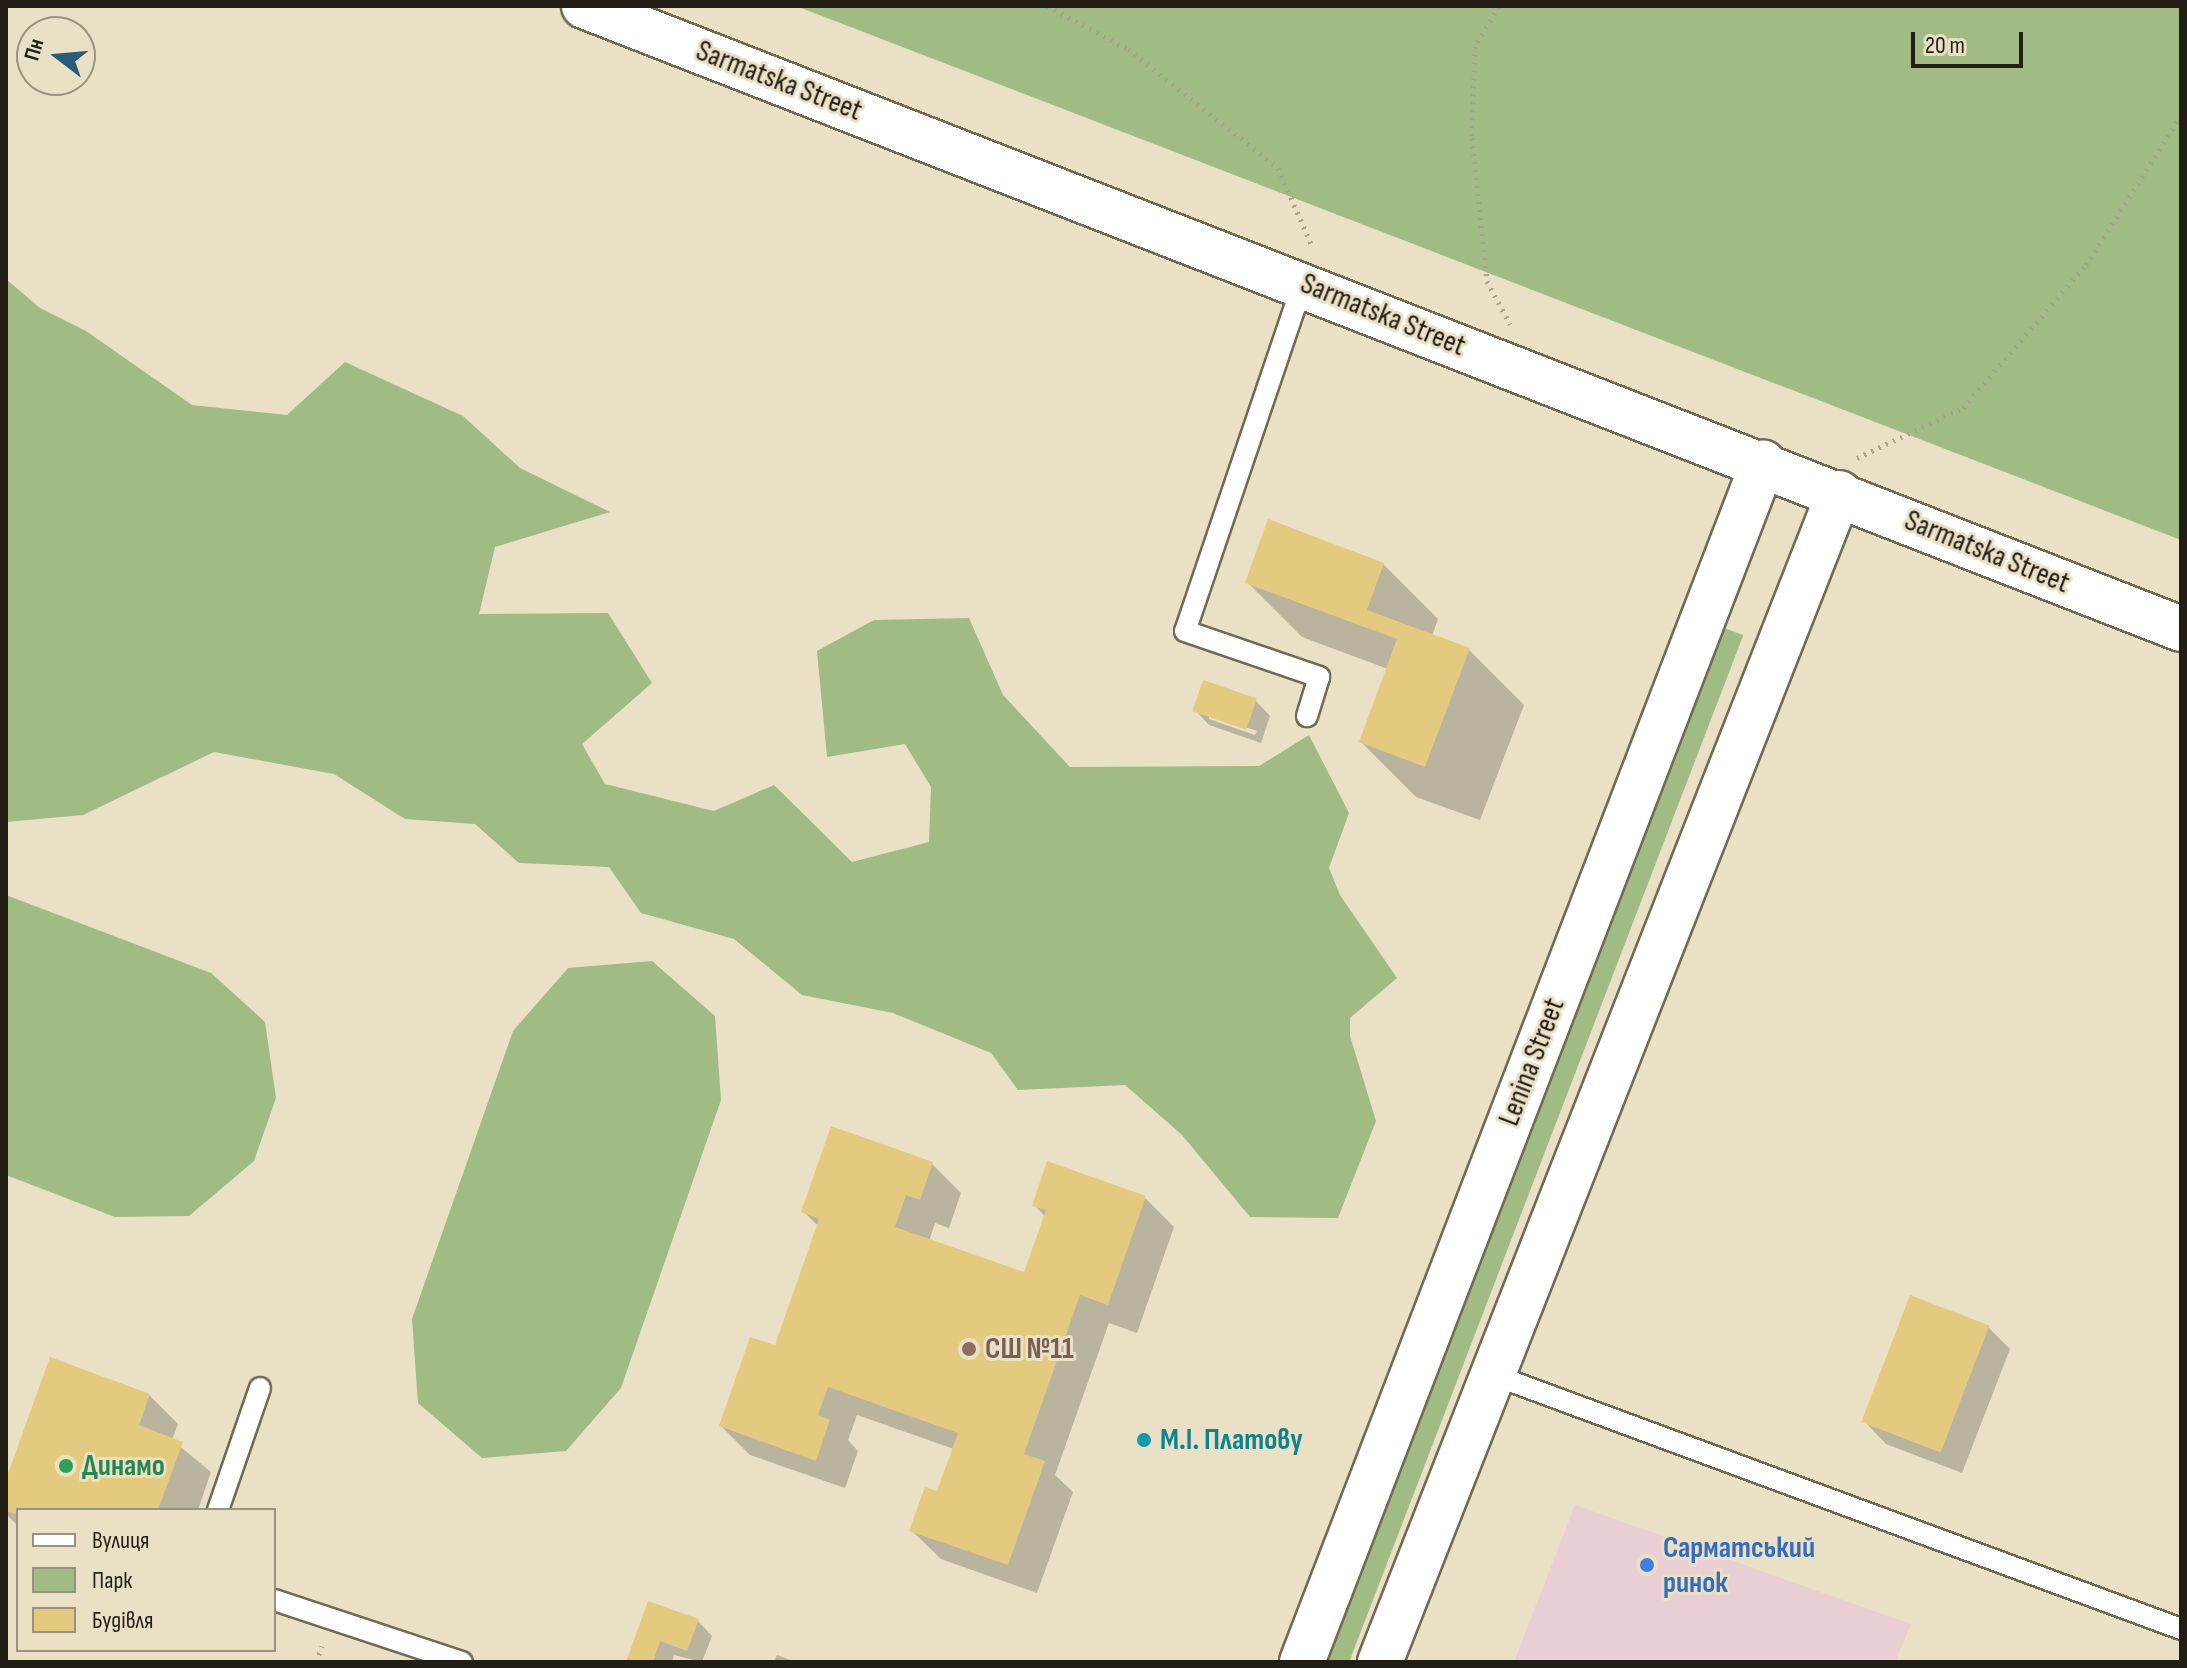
<!DOCTYPE html>
<meta charset="utf-8">
<style>
body{margin:0}
#map{position:relative;width:2187px;height:1668px;overflow:hidden;background:#e9e0c6;font-family:"Sofia Sans Condensed",sans-serif}
div>[style]{position:absolute}
[style*='--x']{left:calc(var(--x)*1px);top:calc(var(--y)*1px);width:calc(var(--w)*1px);rotate:calc(var(--a)*1deg)}
.commercial>*{inset:0;background:#e9cfd3}
.green>*{inset:0;background:#a0bc84;transform-origin:0 0}
.shadow>*{inset:0;background:#0003}
.building>*{inset:0;background:#e4ca7f;transform-origin:0 0}
.path>*{height:5px;margin-top:-2.5px;transform-origin:0;background:repeating-linear-gradient(90deg,#a8a18c 0 2px,transparent 0 8px)}
.roads{filter:drop-shadow(2px 0 #726a53) drop-shadow(-2px 0 #726a53) drop-shadow(0 2px #726a53) drop-shadow(0 -2px #726a53)}
.service>*{height:20px;margin:-10px;padding:0 10px;transform-origin:10px;border-radius:10px;background:#fff}
.tertiary>*{height:44px;margin:-22px;padding:0 22px;transform-origin:22px;border-radius:22px;background:#fff}
.dots>*{width:22px;height:22px;translate:-50% -50%;box-sizing:border-box;border:4px solid #e9e0c6;border-radius:50%}
span{translate:-50% -50%;white-space:nowrap;text-align:center;line-height:1.15;-webkit-text-stroke:6px #e9e0c6;paint-order:stroke}
.street-label{font-size:30px;color:#221e15}
.education-label{font-size:30px;color:#785e54;font-weight:700}
.left{translate:0 -50%;text-align:left}
.culture-label{font-size:30px;color:#0d838f;font-weight:700}
.leisure-label{font-size:30px;color:#27864d;font-weight:700}
.shop-label{font-size:30px;color:#366cbe;font-weight:700}
.frame{position:absolute;inset:0;border:8px solid #221e15;pointer-events:none}
.legend{position:absolute;left:16px;top:1508px;width:260px;height:144px;box-sizing:border-box;background:#e9e0c6;border:2px solid #99927f;margin:0;padding:10px 14px;list-style:none;font-size:24px;color:#221e15}
.legend li{display:flex;align-items:center;gap:16px;height:40px}
.legend b{width:40px;border:2px solid #99927f}
.north{position:absolute;left:16px;top:16px;width:80px;height:80px;box-sizing:border-box;background:#e9e0c6;border:2px solid #99927f;border-radius:50%;rotate:286deg;font-size:22px;font-weight:700;line-height:32px;text-align:center;color:#221e15}
.north::after{content:'';display:block;margin:auto;width:28px;height:36px;background:#285c78;clip-path:polygon(50% 0,100% 100%,50% 72%,0 100%)}
.scale{position:absolute;left:1911px;top:32px;width:112px;height:36px;box-sizing:border-box;border:4px solid #221e15;border-top:0;padding-left:10px;font-size:24px;line-height:28px;white-space:nowrap;color:#221e15;-webkit-text-stroke:6px #e9e0c6;paint-order:stroke}
</style>
<div id="map">
<div class="commercial">
<i style="clip-path:polygon(1575px 1505px,1911px 1624px,1895px 1662px,1514px 1662px)"></i>
</div>
<div class="green">
<i style="clip-path:polygon(796px 6px,2181px 6px,2181px 540px)"></i>
<i style="clip-path:polygon(6px 279px,40px 308px,86px 331px,192px 405px,287px 415px,345px 362px,463px 416px,520px 468px,610px 512px,495px 547px,479px 614px,608px 613px,652px 683px,582px 744px,605px 784px,714px 811px,774px 785px,852px 862px,929px 842px,931px 787px,905px 744px,827px 757px,817px 651px,874px 620px,969px 618px,1003px 695px,1070px 767px,1259px 766px,1309px 735px,1349px 813px,1329px 868px,1340px 895px,1397px 978px,1350px 1018px,1350px 1036px,1376px 1121px,1338px 1218px,1250px 1217px,1182px 1135px,1125px 1085px,1018px 1090px,991px 1053px,893px 1013px,802px 995px,734px 939px,641px 913px,609px 867px,519px 863px,475px 824px,405px 819px,334px 774px,214px 752px,83px 815px,6px 822px)"></i>
<i style="left:1719px;top:626px;width:26px;height:1108px;rotate:21deg"></i>
<i style="clip-path:polygon(6px 895px,211px 973px,265px 1022px,276px 1098px,254px 1161px,189px 1216px,115px 1217px,6px 1175px)"></i>
<i style="clip-path:polygon(652px 961px,715px 1016px,721px 1100px,621px 1388px,566px 1451px,482px 1458px,418px 1403px,412px 1319px,513px 1031px,568px 968px)"></i>
</div>
<div class="shadow">
<i style="clip-path:polygon(1383px 564px,1438px 619px,1432px 636px,1469px 650px,1524px 705px,1480px 820px,1416px 797px,1361px 742px,1388px 669px,1302px 637px,1247px 582px)"></i>
<i style="clip-path:polygon(evenodd,1256px 701px,1270px 716px,1261px 743px,1209px 725px,1195px 710px,1256px 701px,1209px 715px,1257px 731px,1255px 735px,1209px 719px,1209px 715px)"></i>
<i style="clip-path:polygon(932px 1164px,961px 1193px,949px 1228px,935px 1223px,929px 1241px,1025px 1275px,1046px 1217px,1034px 1205px,1145px 1198px,1174px 1227px,1137px 1333px,1109px 1323px,1055px 1475px,1073px 1492px,1037px 1593px,941px 1559px,911px 1530px,939px 1494px,954px 1449px,857px 1415px,848px 1440px,858px 1451px,845px 1488px,750px 1455px,721px 1426px,776px 1348px,819px 1227px,803px 1211px)"></i>
<i style="clip-path:polygon(1988px 1327px,2010px 1349px,1962px 1473px,1886px 1444px,1864px 1421px)"></i>
<i style="clip-path:polygon(149px 1395px,178px 1424px,172px 1440px,211px 1472px,198px 1510px,18px 1510px,18px 1526px,6px 1514px,6px 1485px)"></i>
<i style="clip-path:polygon(649px 1603px,698px 1621px,712px 1636px,702px 1662px,674px 1655px,672px 1662px,628px 1662px)"></i>
<i style="clip-path:polygon(777px 1655px,796px 1662px,774px 1662px)"></i>
</div>
<div class="building">
<i style="clip-path:polygon(1268px 519px,1384px 563px,1367px 610px,1470px 648px,1425px 767px,1359px 742px,1397px 639px,1245px 583px)"></i>
<i style="left:1203px;top:680px;width:57px;height:33px;rotate:19deg"></i>
<i style="clip-path:polygon(831px 1126px,933px 1162px,920px 1200px,906px 1195px,895px 1227px,1024px 1272px,1046px 1210px,1032px 1206px,1047px 1161px,1146px 1196px,1108px 1305px,1080px 1295px,1024px 1454px,1045px 1461px,1008px 1565px,909px 1531px,925px 1487px,937px 1491px,958px 1433px,828px 1387px,818px 1415px,830px 1420px,816px 1461px,719px 1426px,750px 1337px,775px 1345px,819px 1219px,801px 1212px)"></i>
<i style="left:1910px;top:1295px;width:85px;height:136px;rotate:21deg"></i>
<i style="clip-path:polygon(50px 1357px,150px 1394px,139px 1425px,183px 1442px,158px 1510px,18px 1510px,18px 1515px,6px 1511px,6px 1479px)"></i>
<i style="clip-path:polygon(648px 1601px,699px 1619px,687px 1651px,660px 1641px,653px 1662px,626px 1662px)"></i>
</div>
<div class="path">
<i style="--x:1047;--y:6;--w:92;--a:28"></i>
<i style="--x:1128;--y:49;--w:191;--a:38.4"></i>
<i style="--x:1278;--y:168;--w:85;--a:66.4"></i>
<i style="--x:1499;--y:6;--w:47;--a:121"></i>
<i style="--x:1475;--y:46;--w:92;--a:91.9"></i>
<i style="--x:1472;--y:138;--w:144;--a:84"></i>
<i style="--x:1487;--y:281;--w:49;--a:61.9"></i>
<i style="--x:2180;--y:6;--w:3;--a:72"></i>
<i style="--x:1857;--y:458;--w:117;--a:-25.3"></i>
<i style="--x:1963;--y:408;--w:189;--a:-49.3"></i>
<i style="--x:2086;--y:265;--w:177;--a:-57.5"></i>
<i style="--x:316;--y:1662;--w:17;--a:-69"></i>
</div>
<div class="roads">
<div class="service">
<i style="--x:1303;--y:283;--w:367;--a:108.7"></i>
<i style="--x:1185;--y:631;--w:142;--a:18.9"></i>
<i style="--x:1319;--y:677;--w:41;--a:107.1"></i>
<i style="--x:1491;--y:1374;--w:736;--a:20.28"></i>
<i style="--x:218;--y:1510;--w:129;--a:-71"></i>
<i style="--x:274;--y:1600;--w:198;--a:18.3"></i>
</div>
<div class="tertiary">
<i style="--x:584;--y:6;--w:1714;--a:21.31"></i>
<i style="--x:1302;--y:1662;--w:1285;--a:-68.97"></i>
<i style="--x:1380;--y:1662;--w:1256;--a:-68.56"></i>
</div>
</div>
<div class="dots">
<i style="left:969px;top:1349px;background:#8d6e63"></i>
<i style="left:1144px;top:1440px;background:#0f9aa8"></i>
<i style="left:66px;top:1466px;background:#2e9e5b"></i>
<i style="left:1647px;top:1565px;background:#3f7fe0"></i>
</div>
<div class="street-label">
<span style="left:779px;top:81px;rotate:21deg">Sarmatska Street</span>
<span style="left:1383px;top:315px;rotate:22deg">Sarmatska Street</span>
<span style="left:1987px;top:552px;rotate:22deg">Sarmatska Street</span>
<span style="left:1532px;top:1062px;rotate:-69deg">Lenina Street</span>
</div>
<div class="education-label">
<span class="left" style="left:985px;top:1349px">СШ №11</span>
</div>
<div class="culture-label">
<span class="left" style="left:1160px;top:1440px">М.І. Платову</span>
</div>
<div class="leisure-label">
<span class="left" style="left:82px;top:1466px">Динамо</span>
</div>
<div class="shop-label">
<span class="left" style="left:1663px;top:1565px">Сарматський<br>ринок</span>
</div>
<div class="frame"></div>
<ul class="legend">
<li><b style="height:10px;background:#fff"></b>Вулиця</li>
<li><b style="height:22px;background:#a0bc84"></b>Парк</li>
<li><b style="height:22px;background:#e4ca7f"></b>Будівля</li>
</ul>
<div class="north">Пн</div>
<div class="scale">20 m</div>
</div>
